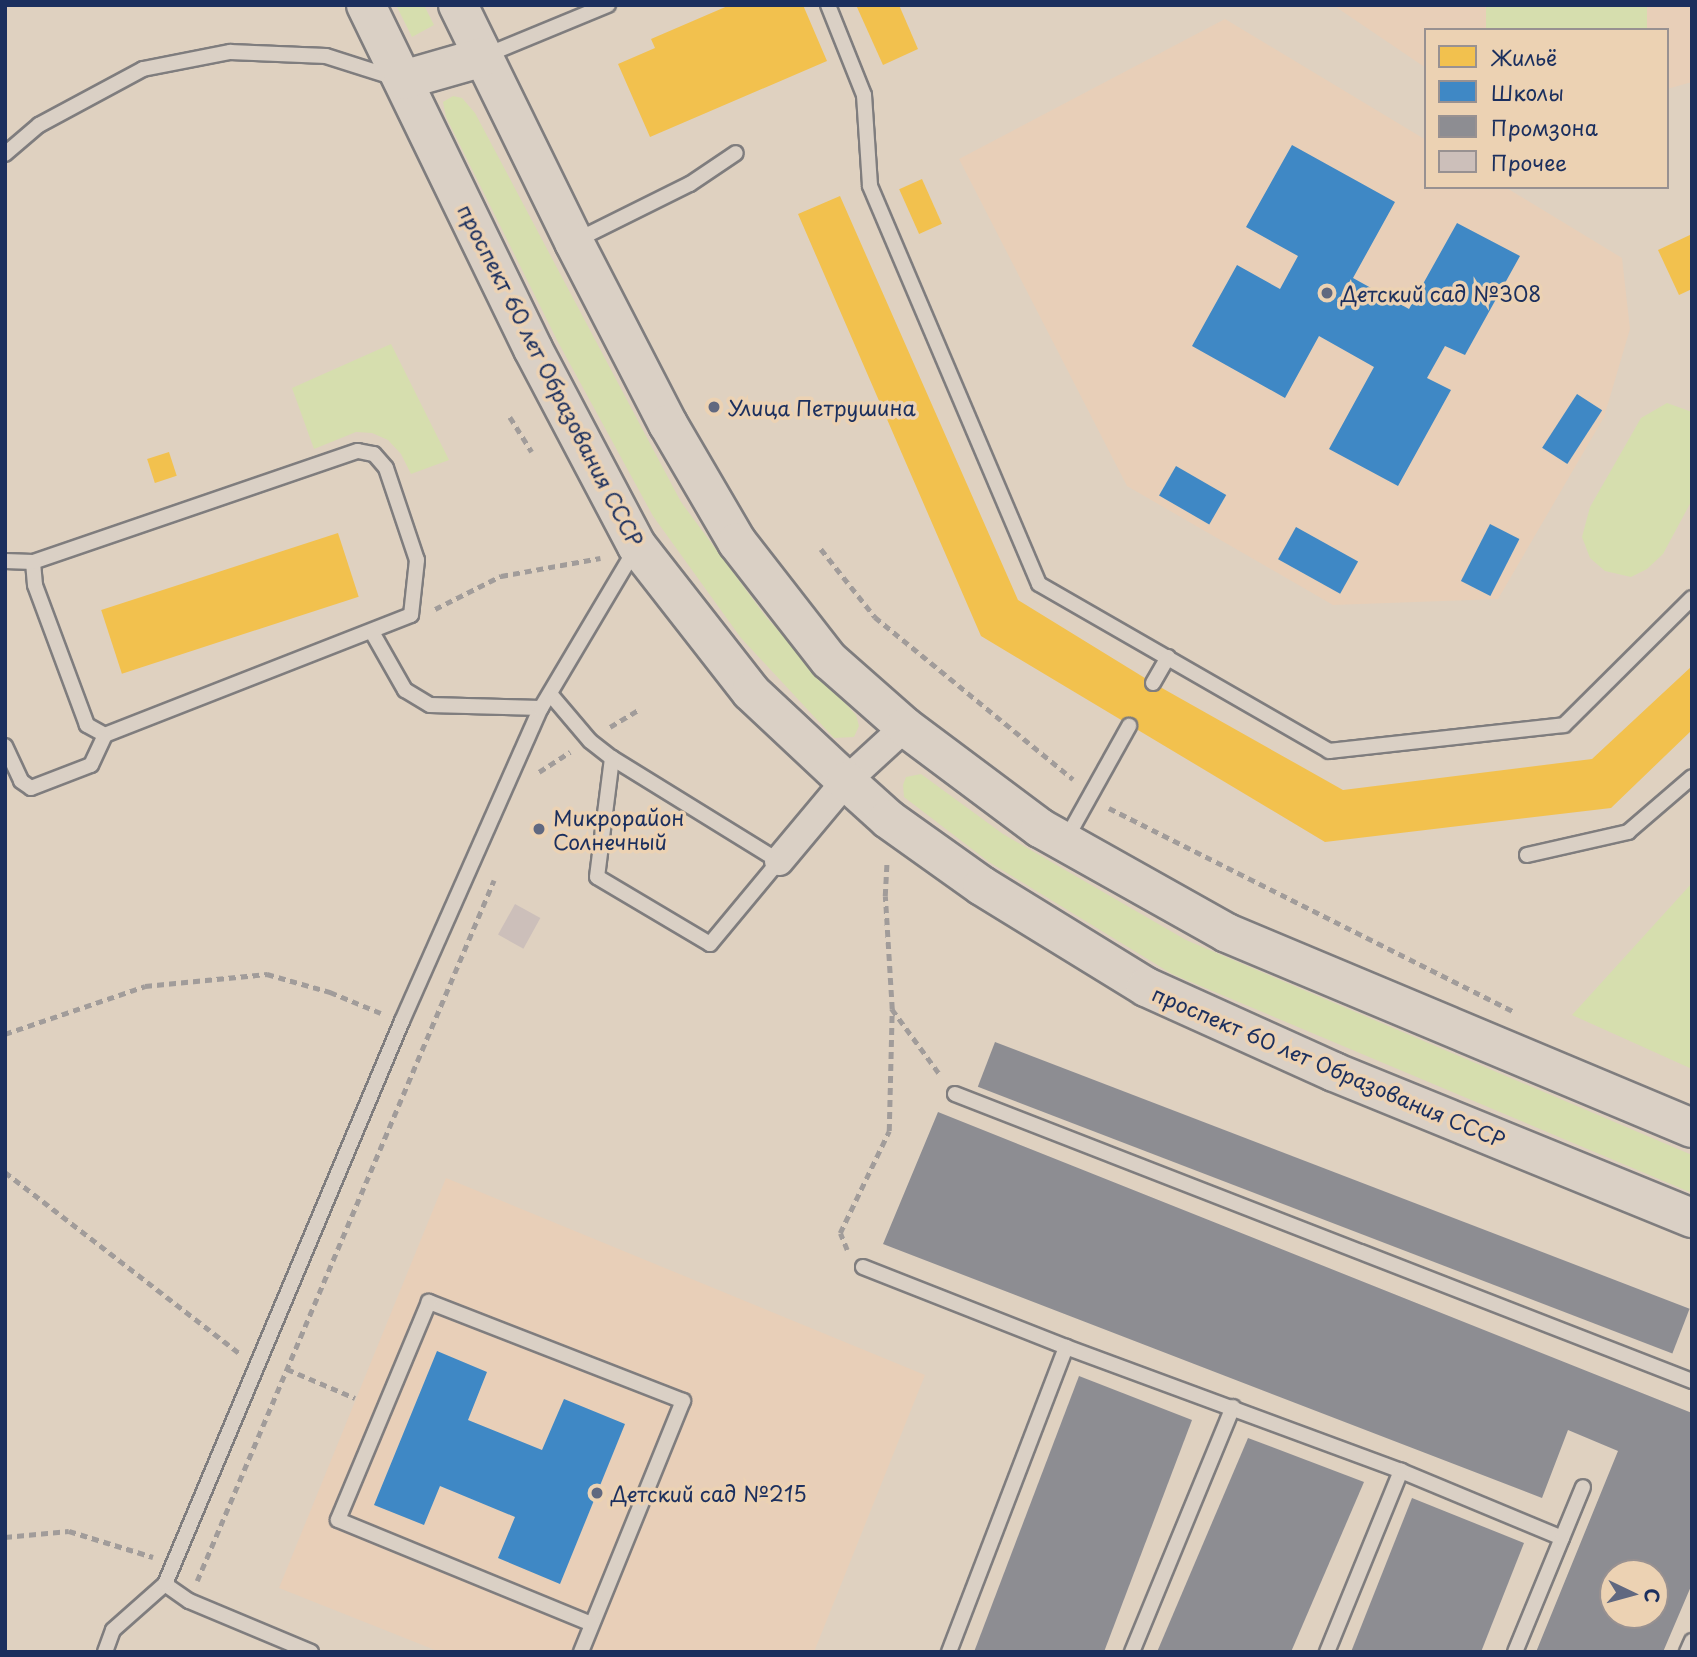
<!DOCTYPE html>
<meta charset="utf-8">
<style>
body{margin:0}
#map{position:relative;width:1697px;height:1657px;overflow:hidden;background:#dfd1c0;font-family:"Playpen Sans",sans-serif}
div>[style]{position:absolute}
[style*='--x']{left:calc(var(--x)*1px);top:calc(var(--y)*1px);width:calc(var(--w)*1px);rotate:calc(var(--a)*1deg)}
.built>*{inset:0;background:#e8cfb8}
.green>*{inset:0;background:#d6deae;transform-origin:0 0}
.homes>*{inset:0;background:#f2c14e;transform-origin:0 0}
.schools>*{inset:0;background:#3f88c5;transform-origin:0 0}
.industry>*{inset:0;background:#8d8d92;transform-origin:0 0}
.building>*{inset:0;background:#ccbfba;transform-origin:0 0}
.path>*{height:4.5px;margin-top:-2.25px;transform-origin:0;background:repeating-linear-gradient(90deg,#a19c9a 0 7px,transparent 0 12px)}
.roads{filter:drop-shadow(2px 0 #7f7d7e) drop-shadow(-2px 0 #7f7d7e) drop-shadow(0 2px #7f7d7e) drop-shadow(0 -2px #7f7d7e)}
.service>*{height:14px;margin:-7px;padding:0 7px;transform-origin:7px;border-radius:7px;background:#dad0c5}
.minor>*{height:28px;margin:-14px;padding:0 14px;transform-origin:14px;border-radius:14px;background:#dad0c5}
.secondary>*{height:38px;margin:-19px;padding:0 19px;transform-origin:19px;border-radius:19px;background:#dad0c5}
.dots>*{width:19px;height:19px;translate:-50% -50%;box-sizing:border-box;border:4px solid #ecd2b3;border-radius:50%}
span{translate:-50% -50%;white-space:nowrap;text-align:center;line-height:1.15;-webkit-text-stroke:7px #ecd2b3;paint-order:stroke}
.poi-label{font-size:21px;color:#1b2f5e}
.left{translate:0 -50%;text-align:left}
.street-label{font-size:21px;color:#1b2f5e}
.frame{position:absolute;inset:0;border:7px solid #1b2f5e;pointer-events:none}
.legend{position:absolute;left:1424px;top:28px;width:245px;height:161px;box-sizing:border-box;background:#ecd2b3;border:2px solid #989191;margin:0;padding:9px 12px;list-style:none;font-size:21px;color:#1b2f5e}
.legend li{display:flex;align-items:center;gap:14px;height:35px}
.legend b{width:35px;border:2px solid #989191}
.north{position:absolute;left:1599px;top:1559px;width:70px;height:70px;box-sizing:border-box;background:#ecd2b3;border:2px solid #989191;border-radius:50%;rotate:95deg;font-size:19px;font-weight:700;line-height:28px;text-align:center;color:#1b2f5e}
.north::after{content:'';display:block;margin:auto;width:24px;height:32px;background:#606880;clip-path:polygon(50% 0,100% 100%,50% 72%,0 100%)}
</style>
<div id="map">
<div class="built">
<i style="clip-path:polygon(1333px 5px,1692px 5px,1692px 82px,1667px 89px,1667px 30px,1426px 30px,1426px 68px)"></i>
<i style="clip-path:polygon(1225px 19px,1426px 140px,1426px 187px,1505px 187px,1622px 258px,1630px 329px,1604px 417px,1498px 599px,1333px 605px,1127px 486px,959px 159px)"></i>
<i style="clip-path:polygon(446px 1178px,925px 1375px,814px 1652px,440px 1652px,279px 1588px)"></i>
</div>
<div class="green">
<i style="clip-path:polygon(396px 5px,424px 5px,434px 25px,412px 37px)"></i>
<i style="left:1486px;top:5px;width:161px;height:27px"></i>
<i style="clip-path:polygon(453px 96px,462px 98px,475px 113px,681px 502px,766px 617px,856px 715px,859px 726px,854px 737px,834px 738px,741px 638px,653px 516px,558px 342px,446px 117px,443px 102px)"></i>
<i style="clip-path:polygon(391px 344px,449px 460px,411px 474px,401px 454px,388px 440px,372px 433px,356px 432px,314px 449px,292px 388px)"></i>
<i style="clip-path:polygon(1667px 403px,1692px 412px,1692px 500px,1663px 554px,1647px 569px,1631px 577px,1605px 571px,1590px 558px,1582px 537px,1590px 507px,1641px 418px)"></i>
<i style="clip-path:polygon(921px 774px,1003px 834px,1186px 940px,1692px 1155px,1692px 1193px,1172px 974px,989px 862px,904px 797px,903px 785px,906px 777px)"></i>
<i style="clip-path:polygon(1692px 883px,1692px 1069px,1572px 1015px)"></i>
</div>
<div class="homes">
<i style="clip-path:polygon(730px 5px,803px 5px,827px 61px,650px 137px,618px 64px,655px 48px,651px 39px)"></i>
<i style="clip-path:polygon(856px 5px,899px 5px,918px 49px,883px 65px)"></i>
<i style="left:922px;top:179px;width:49px;height:25px;rotate:66deg"></i>
<i style="clip-path:polygon(840px 196px,1018px 600px,1153px 683px,1343px 790px,1592px 759px,1692px 666px,1692px 730px,1611px 808px,1325px 842px,981px 636px,798px 214px)"></i>
<i style="clip-path:polygon(1692px 234px,1692px 289px,1679px 295px,1658px 250px)"></i>
<i style="left:169px;top:452px;width:25px;height:23px;rotate:72deg"></i>
<i style="left:338px;top:533px;width:67px;height:249px;rotate:72deg"></i>
</div>
<div class="schools">
<i style="clip-path:polygon(1292px 145px,1395px 202px,1353px 278px,1409px 309px,1457px 223px,1520px 256px,1465px 355px,1445px 346px,1427px 378px,1451px 390px,1398px 486px,1329px 449px,1374px 367px,1319px 336px,1285px 398px,1192px 346px,1237px 265px,1280px 289px,1298px 256px,1246px 227px)"></i>
<i style="left:1577px;top:394px;width:30px;height:64px;rotate:33deg"></i>
<i style="left:1176px;top:466px;width:58px;height:34px;rotate:30deg"></i>
<i style="left:1490px;top:524px;width:33px;height:64px;rotate:27deg"></i>
<i style="left:1296px;top:527px;width:71px;height:37px;rotate:29deg"></i>
<i style="clip-path:polygon(437px 1351px,487px 1372px,468px 1420px,542px 1450px,564px 1399px,625px 1424px,560px 1584px,498px 1558px,515px 1517px,440px 1486px,424px 1525px,374px 1505px)"></i>
</div>
<div class="industry">
<i style="left:995px;top:1042px;width:744px;height:48px;rotate:21deg"></i>
<i style="clip-path:polygon(evenodd,938px 1112px,1692px 1413px,1692px 1584px,1663px 1652px,1536px 1652px,1618px 1451px,1568px 1430px,1542px 1498px,883px 1244px,938px 1112px,1613px 1573px,1655px 1573px,1655px 1615px,1613px 1615px,1613px 1573px)"></i>
<i style="clip-path:polygon(1079px 1376px,1192px 1420px,1104px 1652px,974px 1652px)"></i>
<i style="clip-path:polygon(1248px 1438px,1364px 1482px,1291px 1652px,1157px 1652px)"></i>
<i style="clip-path:polygon(1412px 1498px,1524px 1543px,1481px 1652px,1351px 1652px)"></i>
</div>
<div class="building">
<i style="left:515px;top:904px;width:29px;height:35px;rotate:29deg"></i>
</div>
<div class="path">
<i style="--x:510;--y:417;--w:41;--a:57.8"></i>
<i style="--x:821;--y:549;--w:87;--a:51.5"></i>
<i style="--x:875;--y:617;--w:256;--a:39.3"></i>
<i style="--x:435;--y:609;--w:74;--a:-26.6"></i>
<i style="--x:501;--y:576;--w:101;--a:-10.3"></i>
<i style="--x:610;--y:727;--w:35;--a:-31"></i>
<i style="--x:539;--y:772;--w:37;--a:-33"></i>
<i style="--x:1109;--y:808;--w:453;--a:26.7"></i>
<i style="--x:892;--y:1009;--w:83;--a:53.8"></i>
<i style="--x:5;--y:1034;--w:148;--a:-18.9"></i>
<i style="--x:145;--y:986;--w:123;--a:-5.6"></i>
<i style="--x:267;--y:974;--w:66;--a:15.9"></i>
<i style="--x:330;--y:992;--w:55;--a:22.4"></i>
<i style="--x:5;--y:1172;--w:296;--a:37.7"></i>
<i style="--x:847;--y:1250;--w:18;--a:-112"></i>
<i style="--x:840;--y:1233;--w:113;--a:-64.3"></i>
<i style="--x:889;--y:1131;--w:122;--a:-88.6"></i>
<i style="--x:892;--y:1009;--w:113;--a:-93.5"></i>
<i style="--x:885;--y:896;--w:34;--a:-87"></i>
<i style="--x:287;--y:1369;--w:74;--a:23.1"></i>
<i style="--x:5;--y:1537;--w:64;--a:-5.4"></i>
<i style="--x:69;--y:1531;--w:88;--a:17.2"></i>
<i style="--x:197;--y:1581;--w:761;--a:-67.04"></i>
</div>
<div class="roads">
<div class="service">
<i style="--x:828;--y:5;--w:97;--a:68.2"></i>
<i style="--x:864;--y:95;--w:91;--a:86.2"></i>
<i style="--x:870;--y:186;--w:432;--a:67"></i>
<i style="--x:1039;--y:584;--w:335;--a:29.9"></i>
<i style="--x:1329;--y:751;--w:236;--a:-6.3"></i>
<i style="--x:1564;--y:725;--w:180;--a:-44.8"></i>
<i style="--x:484;--y:56;--w:134;--a:-22.4"></i>
<i style="--x:5;--y:154;--w:45;--a:-40.5"></i>
<i style="--x:39;--y:125;--w:118;--a:-28.3"></i>
<i style="--x:143;--y:69;--w:89;--a:-11.1"></i>
<i style="--x:230;--y:52;--w:96;--a:2.4"></i>
<i style="--x:326;--y:56;--w:72;--a:17.7"></i>
<i style="--x:575;--y:241;--w:128;--a:-26.4"></i>
<i style="--x:690;--y:184;--w:55;--a:-34"></i>
<i style="--x:358;--y:451;--w:16;--a:11"></i>
<i style="--x:374;--y:454;--w:18;--a:49"></i>
<i style="--x:386;--y:468;--w:97;--a:71.4"></i>
<i style="--x:417;--y:560;--w:55;--a:96.2"></i>
<i style="--x:411;--y:615;--w:329;--a:158.6"></i>
<i style="--x:105;--y:735;--w:21;--a:-151"></i>
<i style="--x:87;--y:725;--w:149;--a:-110.4"></i>
<i style="--x:35;--y:585;--w:23;--a:-95"></i>
<i style="--x:33;--y:562;--w:343;--a:-18.9"></i>
<i style="--x:5;--y:561;--w:28;--a:2"></i>
<i style="--x:372;--y:632;--w:67;--a:60.4"></i>
<i style="--x:405;--y:690;--w:29;--a:31"></i>
<i style="--x:430;--y:705;--w:111;--a:1.5"></i>
<i style="--x:1153;--y:683;--w:30;--a:-60"></i>
<i style="--x:551;--y:695;--w:60;--a:49.7"></i>
<i style="--x:590;--y:741;--w:28;--a:38"></i>
<i style="--x:612;--y:758;--w:196;--a:31.7"></i>
<i style="--x:779;--y:861;--w:108;--a:129.7"></i>
<i style="--x:710;--y:944;--w:131;--a:-149.3"></i>
<i style="--x:597;--y:877;--w:120;--a:-82.8"></i>
<i style="--x:5;--y:746;--w:38;--a:65"></i>
<i style="--x:21;--y:781;--w:12;--a:35"></i>
<i style="--x:31;--y:788;--w:64;--a:-21"></i>
<i style="--x:91;--y:765;--w:33;--a:-65"></i>
<i style="--x:1065;--y:841;--w:132;--a:-60.9"></i>
<i style="--x:1527;--y:855;--w:104;--a:-12.8"></i>
<i style="--x:1628;--y:832;--w:84;--a:-40.7"></i>
<i style="--x:955;--y:1094;--w:791;--a:21.28"></i>
<i style="--x:863;--y:1267;--w:218;--a:21.5"></i>
<i style="--x:1066;--y:1347;--w:357;--a:20.3"></i>
<i style="--x:1401;--y:1471;--w:174;--a:22.6"></i>
<i style="--x:1562;--y:1538;--w:123;--a:112.4"></i>
<i style="--x:1562;--y:1538;--w:55;--a:-67.6"></i>
<i style="--x:105;--y:1652;--w:23;--a:-70"></i>
<i style="--x:113;--y:1630;--w:69;--a:-41.5"></i>
<i style="--x:311;--y:1652;--w:132;--a:-157.3"></i>
<i style="--x:189;--y:1601;--w:29;--a:-145"></i>
<i style="--x:165;--y:1584;--w:611;--a:-67.17"></i>
<i style="--x:402;--y:1021;--w:342;--a:-66.1"></i>
<i style="--x:541;--y:708;--w:186;--a:-59.3"></i>
<i style="--x:581;--y:1652;--w:271;--a:-67.9"></i>
<i style="--x:683;--y:1401;--w:273;--a:-158.7"></i>
<i style="--x:429;--y:1302;--w:236;--a:112.7"></i>
<i style="--x:338;--y:1520;--w:274;--a:22.3"></i>
<i style="--x:949;--y:1652;--w:327;--a:-69"></i>
<i style="--x:1132;--y:1652;--w:265;--a:-67.6"></i>
<i style="--x:1327;--y:1652;--w:196;--a:-67.8"></i>
<i style="--x:1687;--y:1652;--w:12;--a:-66"></i>
</div>
<div class="minor">
<i style="--x:779;--y:861;--w:104;--a:-50.1"></i>
<i style="--x:846;--y:781;--w:80;--a:-42.5"></i>
</div>
<div class="secondary">
<i style="--x:366;--y:5;--w:382;--a:64.1"></i>
<i style="--x:533;--y:349;--w:223;--a:62.2"></i>
<i style="--x:637;--y:546;--w:185;--a:52"></i>
<i style="--x:751;--y:692;--w:130;--a:43.1"></i>
<i style="--x:846;--y:781;--w:57;--a:42.1"></i>
<i style="--x:888;--y:819;--w:115;--a:35.5"></i>
<i style="--x:982;--y:886;--w:193;--a:31.6"></i>
<i style="--x:1146;--y:987;--w:206;--a:24.3"></i>
<i style="--x:1334;--y:1072;--w:387;--a:22.2"></i>
<i style="--x:458;--y:5;--w:264;--a:63.9"></i>
<i style="--x:574;--y:242;--w:205;--a:62.7"></i>
<i style="--x:668;--y:424;--w:137;--a:59.7"></i>
<i style="--x:737;--y:542;--w:150;--a:52.1"></i>
<i style="--x:829;--y:660;--w:101;--a:41.4"></i>
<i style="--x:905;--y:727;--w:169;--a:36.8"></i>
<i style="--x:1040;--y:828;--w:214;--a:29.3"></i>
<i style="--x:1227;--y:933;--w:504;--a:22.75"></i>
<i style="--x:403;--y:80;--w:83;--a:-16"></i>
</div>
</div>
<div class="dots">
<i style="left:1327px;top:293px;background:#606880"></i>
<i style="left:714px;top:407px;background:#606880"></i>
<i style="left:539px;top:829px;background:#606880"></i>
<i style="left:597px;top:1493px;background:#606880"></i>
</div>
<div class="poi-label">
<span class="left" style="left:1341px;top:293px">Детский сад №308</span>
<span class="left" style="left:728px;top:407px">Улица Петрушина</span>
<span class="left" style="left:553px;top:829px">Микрорайон<br>Солнечный</span>
<span class="left" style="left:611px;top:1493px">Детский сад №215</span>
</div>
<div class="street-label">
<span style="left:551px;top:375px;rotate:63deg">проспект 60 лет Образования СССР</span>
<span style="left:1329px;top:1066px;rotate:23deg">проспект 60 лет Образования СССР</span>
</div>
<div class="frame"></div>
<ul class="legend">
<li><b style="height:19px;background:#f2c14e"></b>Жильё</li>
<li><b style="height:19px;background:#3f88c5"></b>Школы</li>
<li><b style="height:19px;background:#8d8d92"></b>Промзона</li>
<li><b style="height:19px;background:#ccbfba"></b>Прочее</li>
</ul>
<div class="north">С</div>
</div>
